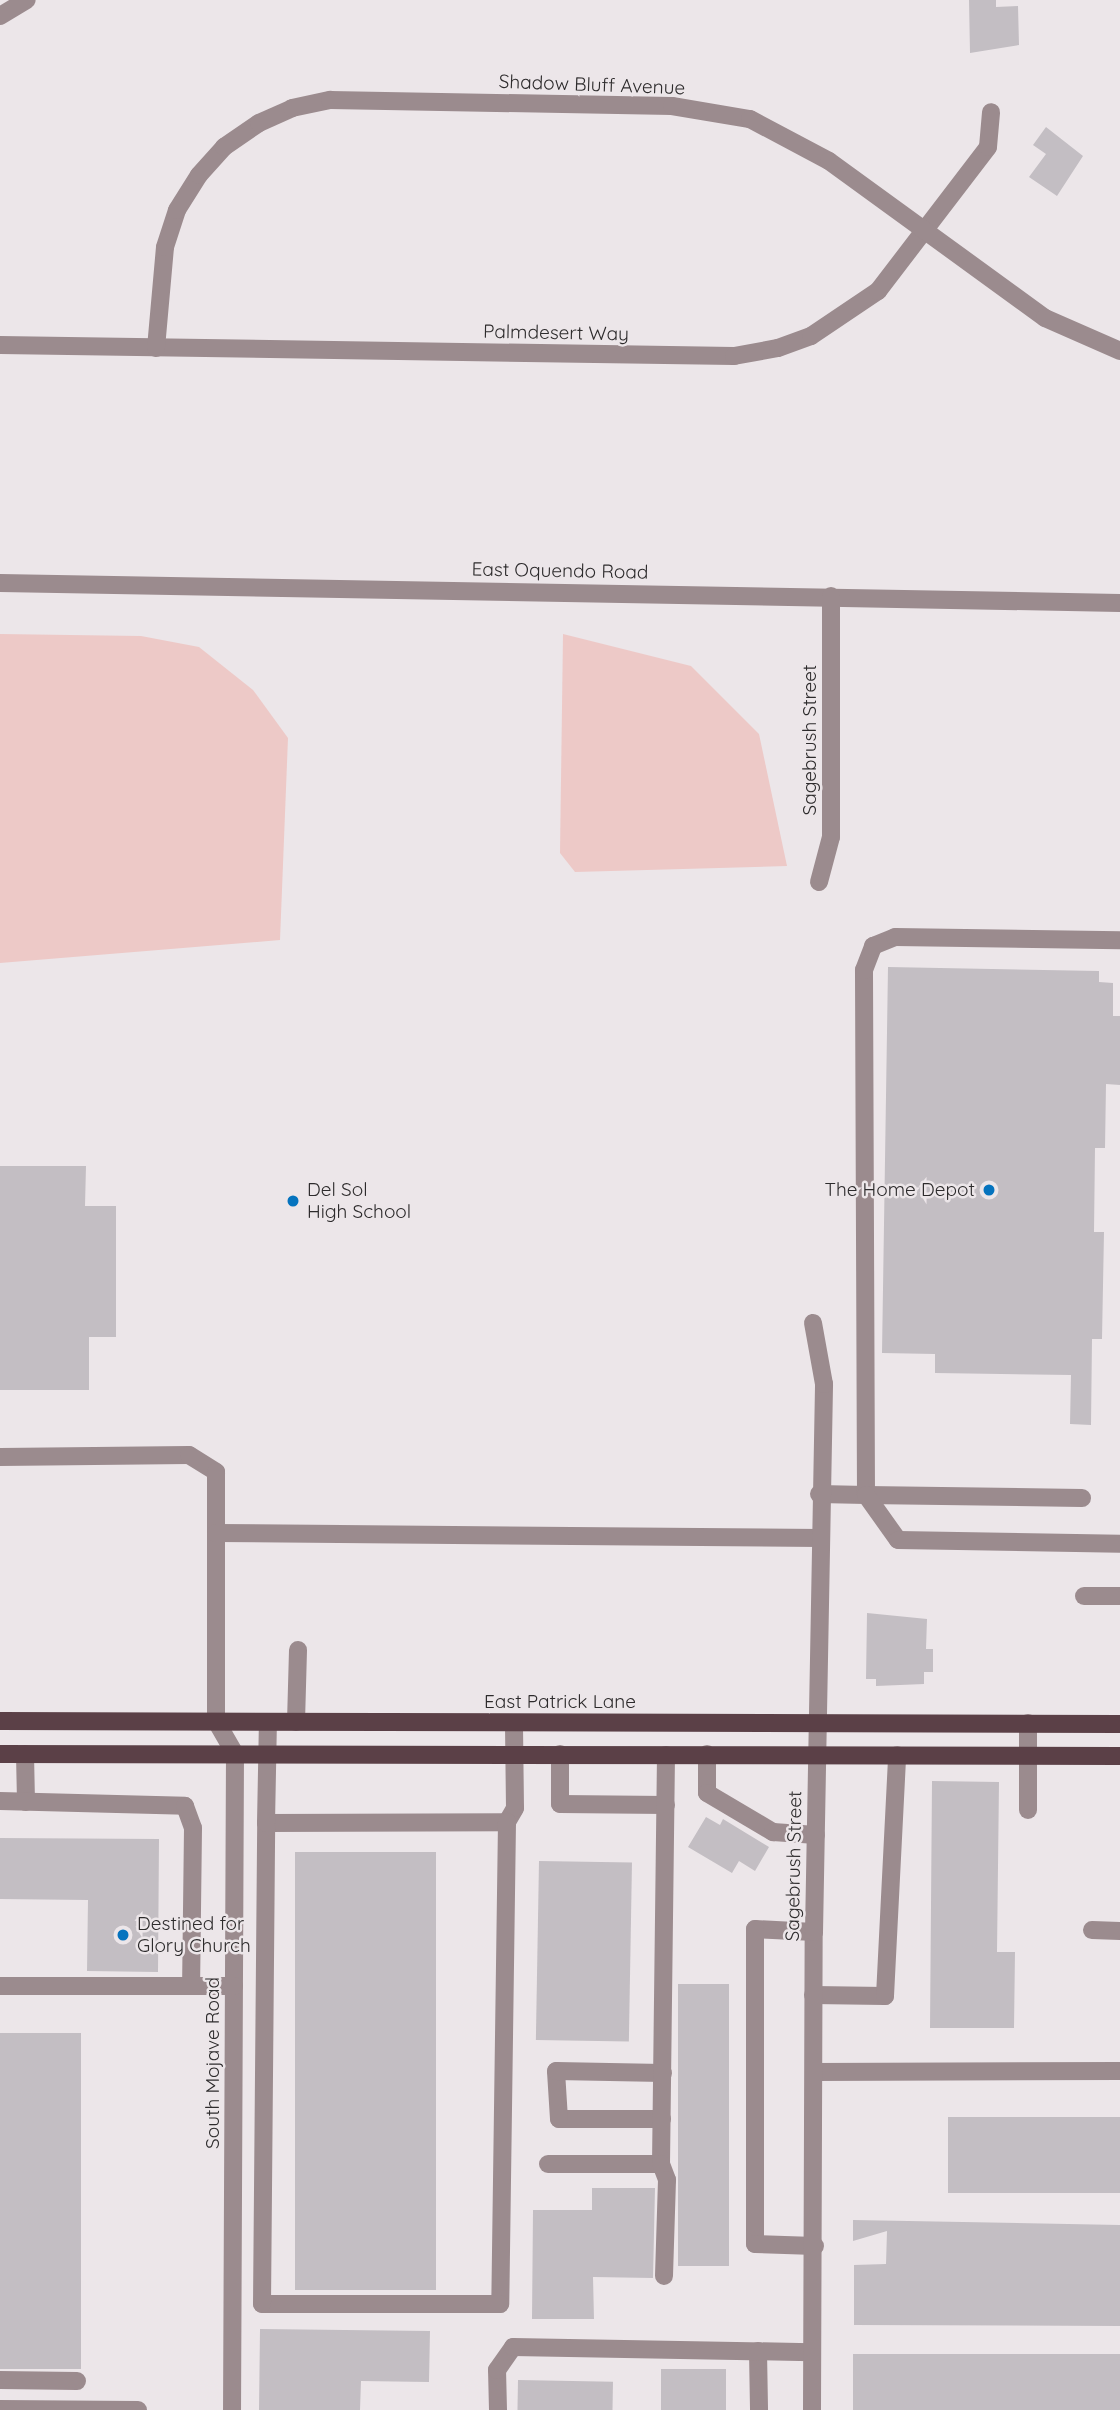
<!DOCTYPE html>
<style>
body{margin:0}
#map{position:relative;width:1120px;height:2410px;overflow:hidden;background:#ece6e9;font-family:Quicksand,sans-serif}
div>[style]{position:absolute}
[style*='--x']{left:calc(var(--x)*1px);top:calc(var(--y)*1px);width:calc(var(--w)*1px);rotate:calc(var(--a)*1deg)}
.green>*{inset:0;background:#edc9c7}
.building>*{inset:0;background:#c3bec3;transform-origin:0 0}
.minor>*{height:18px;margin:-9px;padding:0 9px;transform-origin:9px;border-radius:9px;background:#9b8b8e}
.major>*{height:18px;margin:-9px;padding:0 9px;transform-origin:9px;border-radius:9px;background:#5b4047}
.dots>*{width:19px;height:19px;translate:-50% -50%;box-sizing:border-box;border:4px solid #ece6e9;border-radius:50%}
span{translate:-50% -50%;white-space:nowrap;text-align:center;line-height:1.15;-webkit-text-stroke:5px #ece6e9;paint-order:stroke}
.street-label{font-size:19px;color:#2d2b2c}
.poi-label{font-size:19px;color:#2d2b2c}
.left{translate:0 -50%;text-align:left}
.right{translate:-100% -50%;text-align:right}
</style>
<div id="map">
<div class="green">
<i style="clip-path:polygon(0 634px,141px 636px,199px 647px,253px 690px,288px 738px,280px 940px,0 963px)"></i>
<i style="clip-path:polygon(563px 634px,691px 666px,759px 734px,787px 866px,575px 872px,560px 853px)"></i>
</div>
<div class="building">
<i style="clip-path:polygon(969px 0,996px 0,996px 7px,1018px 6px,1019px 45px,970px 53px)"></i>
<i style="clip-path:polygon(1046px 127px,1083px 156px,1057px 196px,1029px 177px,1046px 154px,1033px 145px)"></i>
<i style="clip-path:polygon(888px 967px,1099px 971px,1099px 982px,1113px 983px,1113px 1016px,1120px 1016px,1120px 1085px,1106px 1084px,1105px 1148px,1095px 1148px,1094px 1232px,1104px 1232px,1102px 1339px,1092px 1339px,1091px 1425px,1070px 1424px,1071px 1375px,935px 1373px,935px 1354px,882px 1353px)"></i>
<i style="clip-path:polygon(0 1166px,86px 1166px,85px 1206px,116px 1206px,116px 1337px,89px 1337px,89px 1390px,0 1390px)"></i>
<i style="clip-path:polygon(867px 1613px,927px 1619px,926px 1649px,933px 1649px,933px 1672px,924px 1672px,924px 1684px,876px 1686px,876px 1679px,866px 1679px)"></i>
<i style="clip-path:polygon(932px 1781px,999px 1782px,997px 1952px,1015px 1952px,1014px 2028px,930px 2028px)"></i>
<i style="clip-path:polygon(706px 1817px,720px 1825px,723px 1819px,769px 1847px,755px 1871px,739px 1861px,732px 1873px,688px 1847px)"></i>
<i style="clip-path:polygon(0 1838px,159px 1839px,158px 1972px,87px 1971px,88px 1900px,0 1899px)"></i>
<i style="left:295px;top:1852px;width:141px;height:438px"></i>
<i style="left:539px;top:1861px;width:93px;height:179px;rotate:1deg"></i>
<i style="left:678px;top:1984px;width:51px;height:282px"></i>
<i style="left:0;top:2033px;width:81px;height:336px"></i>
<i style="left:948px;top:2117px;width:172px;height:76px"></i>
<i style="clip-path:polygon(592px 2188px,655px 2188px,653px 2278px,593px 2277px,594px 2319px,532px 2319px,533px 2210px,592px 2210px)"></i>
<i style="clip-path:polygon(853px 2220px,1120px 2225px,1120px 2326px,854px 2325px,854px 2265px,886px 2264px,887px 2231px,853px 2241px)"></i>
<i style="clip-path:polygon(260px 2329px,430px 2331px,429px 2382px,361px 2381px,360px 2410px,259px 2410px)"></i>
<i style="left:853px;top:2354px;width:267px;height:56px"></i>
<i style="left:661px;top:2369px;width:65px;height:41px"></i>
<i style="left:518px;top:2380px;width:95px;height:30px;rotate:1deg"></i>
</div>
<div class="minor">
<i style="--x:0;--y:16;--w:31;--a:-31"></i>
<i style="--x:0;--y:345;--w:734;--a:0.86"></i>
<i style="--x:734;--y:356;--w:45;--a:-10.3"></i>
<i style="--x:778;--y:348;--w:35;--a:-20"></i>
<i style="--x:811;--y:336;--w:81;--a:-33.9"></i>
<i style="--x:878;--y:291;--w:181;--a:-52.6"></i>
<i style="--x:988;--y:147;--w:35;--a:-85"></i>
<i style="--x:156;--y:348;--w:101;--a:-84.9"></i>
<i style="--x:165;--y:247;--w:39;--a:-72"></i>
<i style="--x:177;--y:210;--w:41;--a:-57.8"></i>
<i style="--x:199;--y:175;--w:38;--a:-48"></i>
<i style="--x:224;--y:147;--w:42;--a:-34.4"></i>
<i style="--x:259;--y:123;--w:36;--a:-24"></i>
<i style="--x:292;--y:108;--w:39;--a:-12"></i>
<i style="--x:330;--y:100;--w:342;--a:1"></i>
<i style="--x:672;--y:106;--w:79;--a:9.5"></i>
<i style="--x:750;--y:119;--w:89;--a:28"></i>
<i style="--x:829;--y:161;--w:267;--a:36"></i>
<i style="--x:1045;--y:318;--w:82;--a:23.7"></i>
<i style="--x:0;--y:583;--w:1120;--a:1.02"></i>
<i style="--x:819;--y:882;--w:47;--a:-75.1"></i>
<i style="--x:831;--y:837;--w:241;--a:-90"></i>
<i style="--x:0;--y:1457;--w:189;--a:-0.6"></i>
<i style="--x:189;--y:1455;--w:32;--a:32"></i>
<i style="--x:216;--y:1472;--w:249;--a:90"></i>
<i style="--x:216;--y:1721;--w:38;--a:60"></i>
<i style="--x:235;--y:1754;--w:656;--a:90.26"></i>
<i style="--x:819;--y:1494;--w:47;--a:1.2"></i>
<i style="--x:866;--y:1495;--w:525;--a:-90.22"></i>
<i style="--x:864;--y:970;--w:26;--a:-69"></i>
<i style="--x:873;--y:946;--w:24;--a:-22"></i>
<i style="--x:895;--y:937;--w:225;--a:0.8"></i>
<i style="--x:1082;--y:1498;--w:216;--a:-179.2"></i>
<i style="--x:866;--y:1495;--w:55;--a:54.6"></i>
<i style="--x:898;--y:1540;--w:222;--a:1"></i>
<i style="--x:216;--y:1533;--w:604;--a:0.47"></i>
<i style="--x:1084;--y:1596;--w:36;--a:0"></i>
<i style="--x:296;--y:1722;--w:72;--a:-88.4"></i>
<i style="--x:1028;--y:1723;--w:87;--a:90"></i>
<i style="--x:25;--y:1754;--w:48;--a:88.8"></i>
<i style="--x:560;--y:1754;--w:50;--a:90"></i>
<i style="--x:560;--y:1804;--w:106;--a:0.5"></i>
<i style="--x:707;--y:1754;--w:39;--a:90"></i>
<i style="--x:707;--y:1793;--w:77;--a:30.6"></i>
<i style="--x:773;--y:1832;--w:43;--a:4"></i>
<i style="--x:0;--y:1801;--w:185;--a:1.5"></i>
<i style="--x:185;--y:1806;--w:23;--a:70"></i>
<i style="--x:193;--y:1828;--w:157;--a:90.7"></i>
<i style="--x:507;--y:1822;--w:16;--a:-60"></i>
<i style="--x:515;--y:1808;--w:85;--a:-90.7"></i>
<i style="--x:266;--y:1823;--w:241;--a:-0.2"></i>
<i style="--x:507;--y:1822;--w:482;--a:90.8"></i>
<i style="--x:500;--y:2304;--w:238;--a:180"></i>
<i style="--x:262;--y:2304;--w:481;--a:-89.5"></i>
<i style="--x:266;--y:1823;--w:101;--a:-88.9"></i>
<i style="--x:1092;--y:1930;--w:28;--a:2"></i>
<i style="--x:814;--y:1932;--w:59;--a:-177.1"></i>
<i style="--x:755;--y:1929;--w:315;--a:90"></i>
<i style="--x:755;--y:2244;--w:60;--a:1.9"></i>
<i style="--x:0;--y:1986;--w:234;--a:0"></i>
<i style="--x:813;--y:1995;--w:72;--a:0.8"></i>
<i style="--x:885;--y:1996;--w:241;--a:-87.1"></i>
<i style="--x:814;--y:2072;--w:306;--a:-0.2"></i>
<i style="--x:662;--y:2119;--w:103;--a:180"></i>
<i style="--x:559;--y:2119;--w:48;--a:-93.6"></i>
<i style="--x:556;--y:2071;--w:107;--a:1.1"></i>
<i style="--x:548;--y:2164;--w:113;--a:0"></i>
<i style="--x:661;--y:2164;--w:409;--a:-89.3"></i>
<i style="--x:661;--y:2164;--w:17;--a:69"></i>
<i style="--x:667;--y:2180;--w:96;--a:91.8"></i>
<i style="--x:758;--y:2351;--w:59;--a:89"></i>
<i style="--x:0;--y:2380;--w:77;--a:0.7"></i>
<i style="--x:0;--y:2409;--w:138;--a:0.4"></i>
<i style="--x:498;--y:2410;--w:40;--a:-91.4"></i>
<i style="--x:497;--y:2370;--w:28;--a:-55"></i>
<i style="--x:513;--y:2347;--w:299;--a:1"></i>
<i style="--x:812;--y:2410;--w:478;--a:-89.8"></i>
<i style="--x:814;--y:1932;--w:548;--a:-88.95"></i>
<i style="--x:824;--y:1384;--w:62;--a:-100.2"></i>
</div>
<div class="major">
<i style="--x:0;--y:1721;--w:1120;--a:0.15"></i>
<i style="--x:0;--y:1754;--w:1120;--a:0.1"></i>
</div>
<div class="dots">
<i style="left:989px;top:1190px;background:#0573be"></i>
<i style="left:293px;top:1201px;background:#0573be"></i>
<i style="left:123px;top:1935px;background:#0573be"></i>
</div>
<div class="street-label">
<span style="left:592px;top:85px;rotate:2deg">Shadow Bluff Avenue</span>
<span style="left:556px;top:333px;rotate:1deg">Palmdesert Way</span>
<span style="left:560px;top:571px;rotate:1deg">East Oquendo Road</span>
<span style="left:810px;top:740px;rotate:-90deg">Sagebrush Street</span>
<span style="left:560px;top:1702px">East Patrick Lane</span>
<span style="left:794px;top:1866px;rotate:-89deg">Sagebrush Street</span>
<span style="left:213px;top:2063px;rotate:-90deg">South Mojave Road</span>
</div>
<div class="poi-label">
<span class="left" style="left:307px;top:1201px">Del Sol<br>High School</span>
<span class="right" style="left:975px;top:1190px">The Home Depot</span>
<span class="left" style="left:137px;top:1935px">Destined for<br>Glory Church</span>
</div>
</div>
